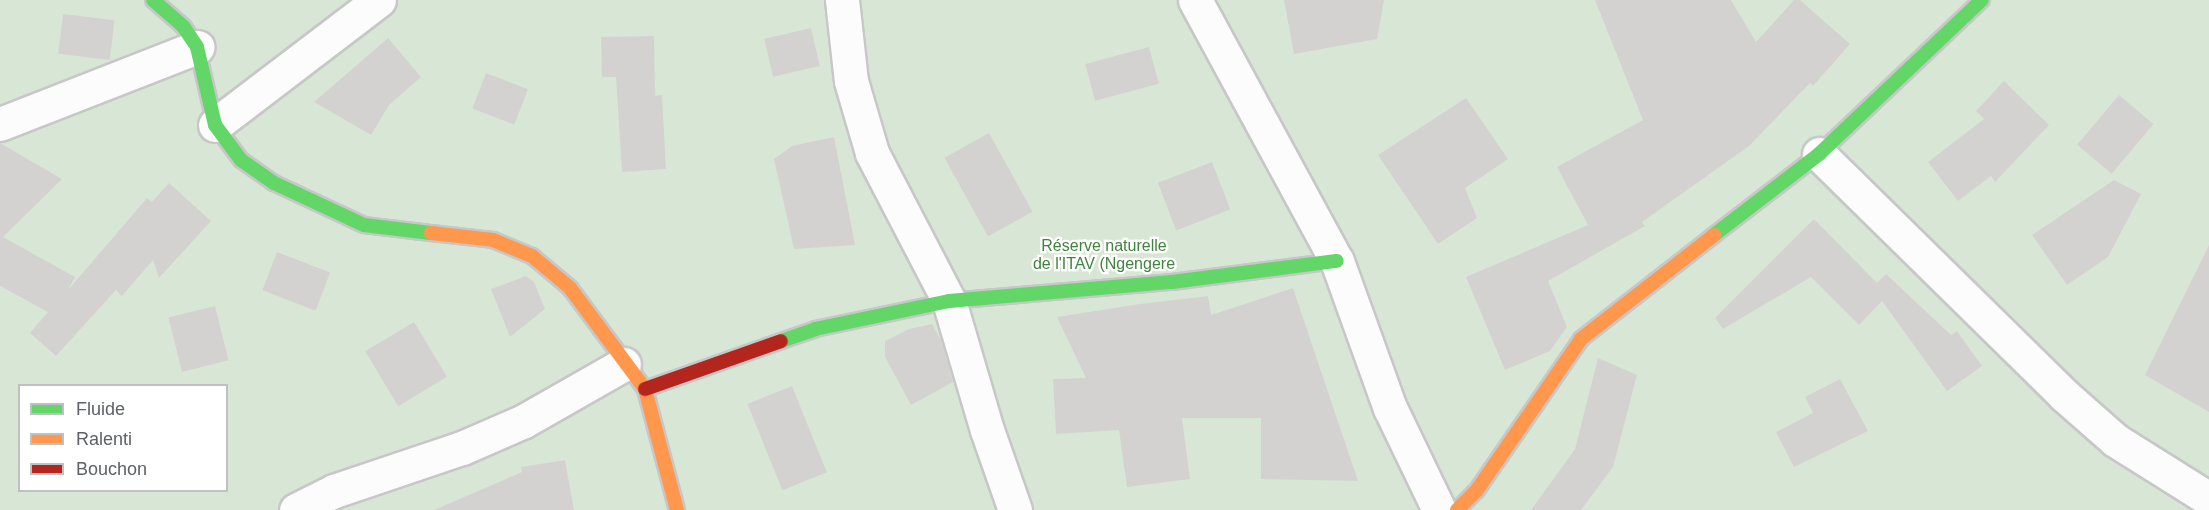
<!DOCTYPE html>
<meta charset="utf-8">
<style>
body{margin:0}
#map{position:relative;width:2209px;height:510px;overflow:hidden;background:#edebe8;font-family:Helvetica,sans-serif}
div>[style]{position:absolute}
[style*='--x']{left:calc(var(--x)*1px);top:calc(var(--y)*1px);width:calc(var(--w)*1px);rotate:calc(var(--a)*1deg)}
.green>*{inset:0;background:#d8e7d5}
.building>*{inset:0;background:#d4d2d1;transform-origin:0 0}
.roads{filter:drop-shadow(2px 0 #c7c7c8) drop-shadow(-2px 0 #c7c7c8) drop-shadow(0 2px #c7c7c8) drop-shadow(0 -2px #c7c7c8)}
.street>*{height:33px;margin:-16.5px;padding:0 16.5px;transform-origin:16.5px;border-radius:16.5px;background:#fcfcfc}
.fast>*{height:14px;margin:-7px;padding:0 7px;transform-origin:7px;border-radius:7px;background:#63d668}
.slow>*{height:14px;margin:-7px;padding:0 7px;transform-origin:7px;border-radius:7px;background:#ff974d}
.jam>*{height:14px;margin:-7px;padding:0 7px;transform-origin:7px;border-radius:7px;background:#b3261e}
span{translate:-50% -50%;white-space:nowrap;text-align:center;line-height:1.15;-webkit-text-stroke:4.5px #fff;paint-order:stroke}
.park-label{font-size:16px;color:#40833e}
.legend{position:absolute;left:18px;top:384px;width:210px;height:108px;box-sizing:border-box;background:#fff;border:2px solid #bfc0c1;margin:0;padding:8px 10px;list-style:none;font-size:18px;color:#5e6165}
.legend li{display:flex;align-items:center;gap:12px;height:30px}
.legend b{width:30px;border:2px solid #bfc0c1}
</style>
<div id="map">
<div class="green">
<i style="clip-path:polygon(evenodd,0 0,2209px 0,2209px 510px,0 510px,0 0,20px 386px,226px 386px,226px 490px,20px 490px,20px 386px)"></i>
</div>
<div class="building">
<i style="clip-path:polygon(1284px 0,1384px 0,1377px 39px,1294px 54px)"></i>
<i style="clip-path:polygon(1595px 0,1731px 0,1756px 42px,1794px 0,1800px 0,1850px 44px,1813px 86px,1810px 83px,1749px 146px,1642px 222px,1645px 226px,1548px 281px,1567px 327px,1550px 351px,1505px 370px,1466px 277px,1588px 225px,1557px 167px,1643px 120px)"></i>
<i style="left:63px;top:14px;width:52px;height:40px;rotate:7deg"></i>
<i style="left:811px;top:28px;width:39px;height:48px;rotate:77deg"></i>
<i style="clip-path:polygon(654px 36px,655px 96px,662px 95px,666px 169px,622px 172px,616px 77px,602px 77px,601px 37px)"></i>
<i style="clip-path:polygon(388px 38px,421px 77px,389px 105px,371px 135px,314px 102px)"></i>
<i style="left:1149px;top:47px;width:38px;height:66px;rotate:75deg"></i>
<i style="left:486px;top:73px;width:45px;height:38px;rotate:21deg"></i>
<i style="clip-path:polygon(2004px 81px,2049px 125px,1995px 182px,1991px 176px,1958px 201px,1928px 162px,1984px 119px,1976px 111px)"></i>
<i style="left:2119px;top:95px;width:45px;height:65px;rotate:40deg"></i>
<i style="clip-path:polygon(1466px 98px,1508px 159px,1465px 188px,1477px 218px,1438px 244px,1378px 155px)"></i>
<i style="left:989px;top:133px;width:90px;height:51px;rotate:61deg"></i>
<i style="clip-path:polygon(834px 137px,855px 245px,794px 249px,774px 159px,792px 146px)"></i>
<i style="clip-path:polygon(0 143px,62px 179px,3px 237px,75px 277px,68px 290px,147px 198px,152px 202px,169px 183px,211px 221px,159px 278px,153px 260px,122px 296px,116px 290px,56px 356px,30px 333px,48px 312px,0 286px)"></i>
<i style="left:1212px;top:162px;width:51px;height:58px;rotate:69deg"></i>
<i style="clip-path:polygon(2114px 180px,2141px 194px,2108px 257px,2067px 285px,2032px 235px)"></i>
<i style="clip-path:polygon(1814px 219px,1877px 283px,1886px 274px,1951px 335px,1957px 331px,1982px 366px,1947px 391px,1882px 301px,1859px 325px,1811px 277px,1723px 329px,1715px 318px)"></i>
<i style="clip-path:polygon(2209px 245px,2209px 412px,2145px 375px)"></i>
<i style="left:277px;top:252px;width:57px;height:41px;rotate:21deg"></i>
<i style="clip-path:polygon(526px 276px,534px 282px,545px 309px,510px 337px,491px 289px)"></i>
<i style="clip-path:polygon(1293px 288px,1358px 481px,1261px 479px,1261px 418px,1182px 418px,1190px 479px,1127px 487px,1119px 430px,1056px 434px,1053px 379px,1086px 378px,1057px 317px,1140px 304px,1208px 296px,1211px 315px)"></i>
<i style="left:215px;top:306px;width:56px;height:48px;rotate:76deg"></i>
<i style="left:414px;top:322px;width:64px;height:57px;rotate:59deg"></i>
<i style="clip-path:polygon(932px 324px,941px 340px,953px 382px,911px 405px,885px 357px,885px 341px,909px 329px)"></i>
<i style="clip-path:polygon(1598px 358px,1637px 375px,1613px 467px,1581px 510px,1531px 510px,1575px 449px)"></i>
<i style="clip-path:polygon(1840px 379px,1868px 431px,1794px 467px,1776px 432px,1813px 413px,1805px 397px)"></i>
<i style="left:792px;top:386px;width:93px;height:48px;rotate:68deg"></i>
<i style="clip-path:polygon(565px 460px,574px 510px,434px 510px,522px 472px,521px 467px)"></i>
</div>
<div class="roads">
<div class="street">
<i style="--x:842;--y:0;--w:81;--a:83.7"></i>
<i style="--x:851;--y:81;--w:75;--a:73.7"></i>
<i style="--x:872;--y:153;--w:167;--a:62.5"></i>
<i style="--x:949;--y:301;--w:134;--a:73.6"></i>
<i style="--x:987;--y:430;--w:85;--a:70.7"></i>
<i style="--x:1195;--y:0;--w:297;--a:61.5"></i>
<i style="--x:1337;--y:261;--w:156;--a:70.2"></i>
<i style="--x:1390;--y:408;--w:113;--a:64.3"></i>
<i style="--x:0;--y:124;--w:212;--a:-21.3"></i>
<i style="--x:215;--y:125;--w:206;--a:-37.3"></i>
<i style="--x:1819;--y:154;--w:344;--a:44.5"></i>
<i style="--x:2064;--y:395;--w:68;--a:41.4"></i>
<i style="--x:2115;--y:440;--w:111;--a:32.1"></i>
<i style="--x:296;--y:510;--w:42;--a:-26.6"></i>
<i style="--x:334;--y:491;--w:135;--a:-18.6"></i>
<i style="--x:462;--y:448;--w:68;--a:-23.5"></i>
<i style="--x:524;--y:421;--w:115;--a:-29.7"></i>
</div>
<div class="fast">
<i style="--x:153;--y:0;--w:40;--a:41"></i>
<i style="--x:183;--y:26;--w:25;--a:56"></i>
<i style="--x:197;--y:47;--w:80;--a:77"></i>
<i style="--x:215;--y:125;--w:44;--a:53.4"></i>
<i style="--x:241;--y:160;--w:40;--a:34.9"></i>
<i style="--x:274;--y:183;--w:99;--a:25"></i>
<i style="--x:364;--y:225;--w:67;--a:6.8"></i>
<i style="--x:1714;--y:235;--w:133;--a:-37.6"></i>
<i style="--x:1819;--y:154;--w:224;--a:-43.4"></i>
<i style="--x:781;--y:341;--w:36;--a:-19"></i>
<i style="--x:815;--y:329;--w:137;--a:-11.8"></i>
<i style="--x:949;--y:301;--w:224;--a:-4.9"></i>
<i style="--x:1172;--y:282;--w:166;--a:-7.3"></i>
</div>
<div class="slow">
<i style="--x:431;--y:233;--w:62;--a:6.4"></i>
<i style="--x:493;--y:240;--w:42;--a:22.3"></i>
<i style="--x:532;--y:256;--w:50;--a:40.1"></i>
<i style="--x:570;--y:288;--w:126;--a:53.4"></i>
<i style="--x:645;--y:389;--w:125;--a:75.2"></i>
<i style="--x:1457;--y:510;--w:28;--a:-45"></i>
<i style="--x:1477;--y:490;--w:183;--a:-55.4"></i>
<i style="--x:1581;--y:339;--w:169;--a:-38"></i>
</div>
<div class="jam">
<i style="--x:645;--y:389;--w:144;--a:-19.4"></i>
</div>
</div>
<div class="park-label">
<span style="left:1104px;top:255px">Réserve naturelle<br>de l'ITAV (Ngengere</span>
</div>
<ul class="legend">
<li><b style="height:8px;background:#63d668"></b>Fluide</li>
<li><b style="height:8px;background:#ff974d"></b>Ralenti</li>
<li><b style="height:8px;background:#b3261e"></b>Bouchon</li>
</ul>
</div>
